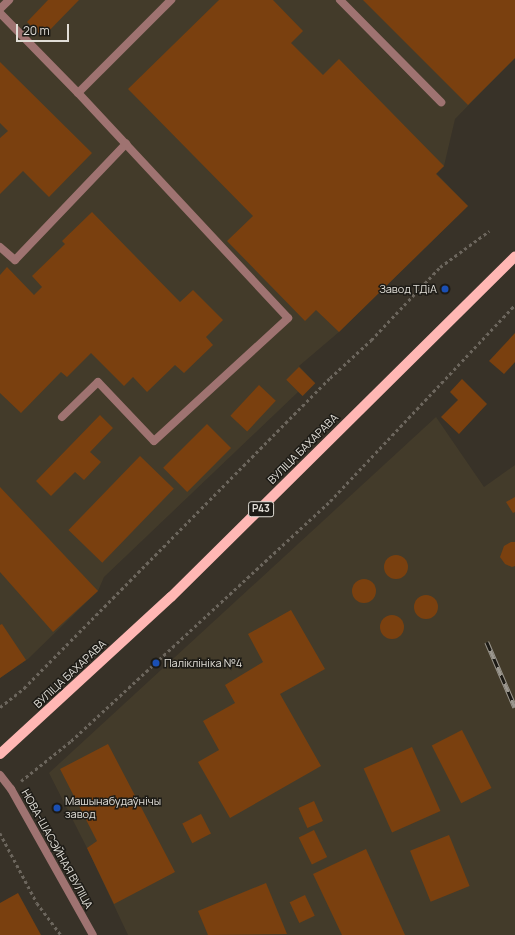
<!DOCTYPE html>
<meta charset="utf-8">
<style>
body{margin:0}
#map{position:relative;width:515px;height:935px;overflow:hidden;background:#383228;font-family:Manrope,sans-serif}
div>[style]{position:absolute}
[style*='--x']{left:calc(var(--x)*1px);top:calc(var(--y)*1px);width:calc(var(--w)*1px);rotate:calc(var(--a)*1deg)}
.built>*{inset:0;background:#433b2a}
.building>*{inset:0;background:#7a400f;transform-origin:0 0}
.round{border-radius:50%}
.path>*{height:2.5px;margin-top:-1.25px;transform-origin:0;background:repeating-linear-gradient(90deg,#6c665d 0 3px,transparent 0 6px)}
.service>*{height:8px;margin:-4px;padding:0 4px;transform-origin:4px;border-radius:4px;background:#9f7371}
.minor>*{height:8px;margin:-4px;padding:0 4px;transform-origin:4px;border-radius:4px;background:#9f7371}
.primary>*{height:10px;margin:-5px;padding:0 5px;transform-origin:5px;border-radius:5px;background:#ffb7b4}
.rail>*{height:4.5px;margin-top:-2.25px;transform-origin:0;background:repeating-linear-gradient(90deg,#1d1b16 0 9px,#9b978f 0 18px);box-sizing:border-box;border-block:1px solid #9b978f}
.dots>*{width:11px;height:11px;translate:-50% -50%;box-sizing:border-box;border:2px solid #1d1b16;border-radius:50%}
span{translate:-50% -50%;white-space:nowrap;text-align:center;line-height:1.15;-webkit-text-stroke:3px #1d1b16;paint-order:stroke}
.shield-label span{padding:1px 3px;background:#1d1b16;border:1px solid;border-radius:3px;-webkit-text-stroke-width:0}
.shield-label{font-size:10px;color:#e1ded7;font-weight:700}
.poi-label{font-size:11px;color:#e1ded7}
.right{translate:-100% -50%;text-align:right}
.left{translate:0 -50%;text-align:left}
.street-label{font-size:11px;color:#e1ded7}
.scale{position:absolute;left:16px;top:24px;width:53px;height:18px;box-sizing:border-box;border:2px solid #e1ded7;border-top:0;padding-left:5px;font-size:12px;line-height:14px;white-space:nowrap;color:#e1ded7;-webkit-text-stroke:3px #1d1b16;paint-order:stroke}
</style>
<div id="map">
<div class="built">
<i style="clip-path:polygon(0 0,515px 0,515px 58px,455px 119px,444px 166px,436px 173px,468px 206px,339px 332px,299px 366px,315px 383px,303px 396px,298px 392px,104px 577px,98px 591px,28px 659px,0 678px)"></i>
<i style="clip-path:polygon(436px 417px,484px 487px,515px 465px,515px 935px,128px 935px,87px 848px,49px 773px)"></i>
</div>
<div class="building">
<i style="clip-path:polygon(48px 0,79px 0,43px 37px,27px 22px)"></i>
<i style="clip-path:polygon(219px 0,273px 0,303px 31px,291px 43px,323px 75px,339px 59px,444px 166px,436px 174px,468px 206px,339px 332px,316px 310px,305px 321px,227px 241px,253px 216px,128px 89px)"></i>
<i style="clip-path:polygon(363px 0,515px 0,515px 58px,468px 105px)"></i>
<i style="clip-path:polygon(0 62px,92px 153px,49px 197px,23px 171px,0 194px,0 138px,8px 131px,0 123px)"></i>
<i style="clip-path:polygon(92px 212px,180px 302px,193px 290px,223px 320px,206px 337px,213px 345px,184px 373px,175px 365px,147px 392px,133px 377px,124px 386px,91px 353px,67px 377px,61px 372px,21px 413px,0 393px,0 275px,7px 267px,34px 295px,42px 287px,32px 276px,65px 244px,62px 241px)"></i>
<i style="clip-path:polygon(515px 333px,515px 362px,504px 374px,489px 361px)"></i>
<i style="left:299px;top:367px;width:23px;height:18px;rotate:45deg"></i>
<i style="clip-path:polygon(462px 379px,487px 404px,459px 434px,441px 417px,458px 400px,450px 392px)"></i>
<i style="left:259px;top:385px;width:23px;height:42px;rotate:43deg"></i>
<i style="clip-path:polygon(100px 415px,113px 428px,90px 452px,101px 462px,84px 480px,75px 472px,51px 496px,36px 481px)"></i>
<i style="left:207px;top:424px;width:34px;height:62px;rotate:45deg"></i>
<i style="left:140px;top:456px;width:47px;height:103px;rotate:44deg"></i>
<i style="clip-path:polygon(0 487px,98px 591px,53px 632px,0 572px)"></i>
<i style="clip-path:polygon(515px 497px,515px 512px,513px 513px,506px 502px)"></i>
<i style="clip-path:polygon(511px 542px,515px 542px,515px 566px,512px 567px,505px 564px,500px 557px,504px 546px)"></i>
<i class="round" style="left:384px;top:555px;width:24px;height:24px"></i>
<i class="round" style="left:352px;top:579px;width:24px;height:24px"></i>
<i class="round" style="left:414px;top:595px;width:24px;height:24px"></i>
<i style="clip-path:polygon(291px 610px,325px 669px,280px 694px,321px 766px,230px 818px,198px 762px,219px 750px,203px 721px,235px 703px,225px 685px,263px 662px,248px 634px)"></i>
<i class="round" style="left:380px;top:615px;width:24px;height:24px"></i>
<i style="clip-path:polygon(2px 624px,26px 660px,0 678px,0 625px)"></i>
<i style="left:462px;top:730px;width:65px;height:34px;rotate:63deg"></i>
<i style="clip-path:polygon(108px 744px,175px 872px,114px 904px,87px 848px,97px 841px,60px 769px)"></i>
<i style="left:412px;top:747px;width:70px;height:53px;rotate:66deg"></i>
<i style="left:314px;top:801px;width:22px;height:17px;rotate:66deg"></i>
<i style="left:201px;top:814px;width:22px;height:21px;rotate:63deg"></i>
<i style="left:314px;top:830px;width:30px;height:17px;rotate:64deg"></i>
<i style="left:449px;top:835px;width:55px;height:42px;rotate:68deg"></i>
<i style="clip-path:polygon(366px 849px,405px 935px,342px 935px,313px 874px)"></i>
<i style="clip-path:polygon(266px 883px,287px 934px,208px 935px,198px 911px)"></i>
<i style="clip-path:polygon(18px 893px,41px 935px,0 935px,0 903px)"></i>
<i style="left:305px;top:895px;width:23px;height:17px;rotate:65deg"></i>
</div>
<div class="path">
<i style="--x:0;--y:707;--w:31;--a:-38"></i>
<i style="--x:24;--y:688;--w:436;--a:-45.4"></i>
<i style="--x:330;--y:378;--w:56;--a:-42.8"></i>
<i style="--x:371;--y:340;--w:100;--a:-46.6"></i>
<i style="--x:440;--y:267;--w:61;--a:-36.3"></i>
<i style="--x:21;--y:781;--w:64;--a:-38.7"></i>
<i style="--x:71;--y:741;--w:353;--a:-42.8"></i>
<i style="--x:330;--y:501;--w:270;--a:-46.7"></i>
<i style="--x:0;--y:833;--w:79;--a:62.1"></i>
<i style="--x:37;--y:903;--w:40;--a:53"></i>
</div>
<div class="service">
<i style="--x:340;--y:0;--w:144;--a:45.3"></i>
<i style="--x:0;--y:9;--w:13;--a:-45"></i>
<i style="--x:0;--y:13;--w:112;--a:45.7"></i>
<i style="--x:0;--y:247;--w:20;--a:41"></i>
<i style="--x:15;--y:260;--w:161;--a:-46.3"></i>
<i style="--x:62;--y:417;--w:50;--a:-44.2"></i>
<i style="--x:98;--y:382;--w:81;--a:46.5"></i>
<i style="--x:154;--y:441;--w:182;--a:-42.5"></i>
<i style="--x:288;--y:318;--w:308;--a:-133"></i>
<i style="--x:78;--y:93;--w:132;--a:-45"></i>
</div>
<div class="minor">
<i style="--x:0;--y:775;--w:18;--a:52"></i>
<i style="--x:11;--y:789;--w:167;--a:60.7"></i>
</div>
<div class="primary">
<i style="--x:0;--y:754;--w:232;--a:-42.6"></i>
<i style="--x:171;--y:597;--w:484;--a:-44.7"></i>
</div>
<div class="rail">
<i style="--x:487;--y:642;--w:71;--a:66.7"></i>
</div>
<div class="dots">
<i style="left:445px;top:289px;background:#1a4fb4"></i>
<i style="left:156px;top:663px;background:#1a4fb4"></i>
<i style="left:57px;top:808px;background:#1a4fb4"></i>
</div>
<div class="shield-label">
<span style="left:261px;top:509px">Р43</span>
</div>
<div class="poi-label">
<span class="right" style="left:437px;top:289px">Завод ТДіА</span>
<span class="left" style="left:164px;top:663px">Паліклініка №4</span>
<span class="left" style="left:65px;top:808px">Машынабудаўнічы<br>завод</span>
</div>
<div class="street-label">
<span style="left:303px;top:449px;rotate:-45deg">ВУЛІЦА БАХАРАВА</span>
<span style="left:70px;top:674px;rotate:-43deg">ВУЛІЦА БАХАРАВА</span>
<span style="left:57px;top:849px;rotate:61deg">НОВА-ШАСЭЙНАЯ ВУЛІЦА</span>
</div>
<div class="scale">20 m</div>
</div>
